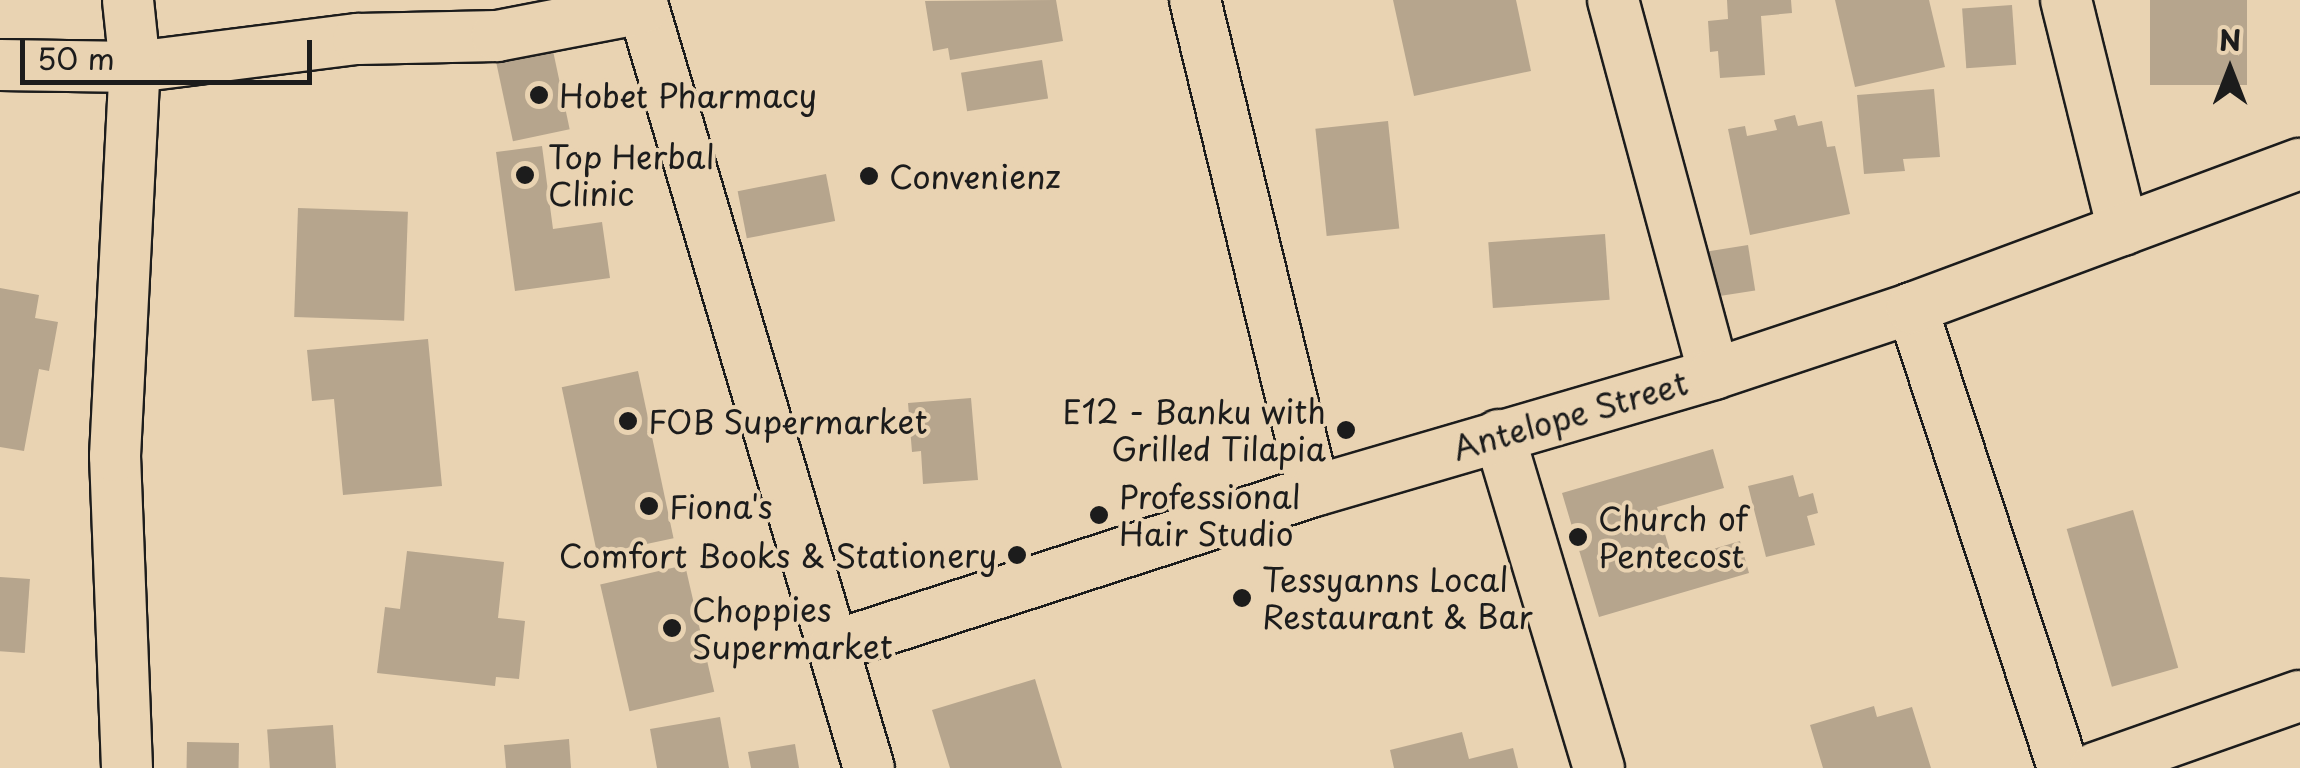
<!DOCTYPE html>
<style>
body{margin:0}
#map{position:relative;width:2300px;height:768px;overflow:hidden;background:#e9d3b2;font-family:"Playpen Sans",sans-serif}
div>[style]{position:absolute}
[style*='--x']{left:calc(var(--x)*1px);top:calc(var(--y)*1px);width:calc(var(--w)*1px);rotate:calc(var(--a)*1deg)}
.building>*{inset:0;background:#b6a58d;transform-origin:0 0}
.roads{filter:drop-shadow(2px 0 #1c1c1c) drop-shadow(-2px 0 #1c1c1c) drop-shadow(0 2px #1c1c1c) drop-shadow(0 -2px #1c1c1c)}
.minor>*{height:50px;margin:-25px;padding:0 25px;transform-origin:25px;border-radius:25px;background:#e9d3b2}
.dots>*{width:28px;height:28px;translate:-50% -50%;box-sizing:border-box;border:5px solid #e9d3b2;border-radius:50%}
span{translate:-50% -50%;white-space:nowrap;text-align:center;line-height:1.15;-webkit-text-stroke:8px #e9d3b2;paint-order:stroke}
.poi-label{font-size:32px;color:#1c1c1c}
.left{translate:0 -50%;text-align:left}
.right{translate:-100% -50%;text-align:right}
.street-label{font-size:32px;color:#1c1c1c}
.north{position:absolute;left:2180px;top:20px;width:100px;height:100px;-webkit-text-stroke:8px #e9d3b2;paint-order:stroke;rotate:0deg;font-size:28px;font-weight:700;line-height:40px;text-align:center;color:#1c1c1c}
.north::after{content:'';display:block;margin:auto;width:35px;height:45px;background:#1c1c1c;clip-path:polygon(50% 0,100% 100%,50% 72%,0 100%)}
.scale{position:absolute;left:20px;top:40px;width:292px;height:45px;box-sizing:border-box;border:5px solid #1c1c1c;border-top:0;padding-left:12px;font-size:30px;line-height:35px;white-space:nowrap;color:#1c1c1c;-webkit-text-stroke:8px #e9d3b2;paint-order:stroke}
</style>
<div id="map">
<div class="building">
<i style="clip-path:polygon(1056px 0,1063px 41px,950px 60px,948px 48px,933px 51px,925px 1px)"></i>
<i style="clip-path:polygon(1393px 0,1516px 0,1531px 71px,1414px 96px)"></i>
<i style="clip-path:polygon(1727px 0,1791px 0,1792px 13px,1761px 16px,1765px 75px,1720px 78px,1718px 51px,1710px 52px,1708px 21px,1728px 19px)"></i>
<i style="clip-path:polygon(1835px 0,1929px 0,1945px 67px,1855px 87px)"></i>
<i style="left:2150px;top:0;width:97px;height:85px"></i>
<i style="left:2012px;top:5px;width:60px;height:50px;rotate:86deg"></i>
<i style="left:552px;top:46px;width:85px;height:58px;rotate:78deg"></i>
<i style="left:1042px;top:60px;width:39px;height:82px;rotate:81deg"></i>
<i style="clip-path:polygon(1934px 89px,1940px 157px,1903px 159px,1905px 171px,1864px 174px,1857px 95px)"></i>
<i style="clip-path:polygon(1795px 115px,1798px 126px,1822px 121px,1827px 147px,1835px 146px,1850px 214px,1750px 235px,1728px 129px,1745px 126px,1747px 136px,1777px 130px,1774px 120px)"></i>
<i style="left:1388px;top:121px;width:108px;height:73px;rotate:84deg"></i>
<i style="clip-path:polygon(542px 146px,553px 229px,602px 222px,610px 278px,515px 291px,496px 152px)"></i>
<i style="left:826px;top:174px;width:48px;height:90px;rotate:79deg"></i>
<i style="left:298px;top:208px;width:110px;height:109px;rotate:2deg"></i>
<i style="left:1605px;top:234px;width:66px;height:117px;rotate:86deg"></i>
<i style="left:1748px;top:245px;width:46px;height:49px;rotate:81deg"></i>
<i style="clip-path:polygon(0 288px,39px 295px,35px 318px,58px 322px,49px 371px,39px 369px,24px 451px,0 447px)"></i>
<i style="clip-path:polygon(428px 339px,442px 486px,343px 495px,334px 399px,312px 401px,307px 350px)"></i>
<i style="left:638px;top:371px;width:171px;height:78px;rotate:78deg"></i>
<i style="clip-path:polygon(971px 398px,978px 480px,923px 484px,921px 451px,912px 452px,908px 403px)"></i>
<i style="clip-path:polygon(1713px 449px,1724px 488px,1657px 507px,1673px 561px,1740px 541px,1749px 573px,1599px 617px,1562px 493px)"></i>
<i style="clip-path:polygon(1793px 475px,1799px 497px,1813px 493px,1818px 513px,1807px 516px,1815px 545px,1766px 557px,1748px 486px)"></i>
<i style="left:2133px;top:510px;width:164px;height:69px;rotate:74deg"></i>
<i style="clip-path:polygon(407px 551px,504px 562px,498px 618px,525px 621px,519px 679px,496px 677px,495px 686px,377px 673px,385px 607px,400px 609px)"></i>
<i style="left:685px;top:565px;width:130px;height:87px;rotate:77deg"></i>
<i style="left:0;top:577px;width:30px;height:74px;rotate:4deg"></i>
<i style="clip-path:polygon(1035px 679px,1062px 768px,950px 768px,932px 710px)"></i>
<i style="clip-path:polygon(1874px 706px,1877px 717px,1912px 707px,1931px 768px,1823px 768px,1810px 725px)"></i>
<i style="clip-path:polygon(720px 717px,729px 768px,657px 768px,650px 729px)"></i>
<i style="left:333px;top:725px;width:43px;height:66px;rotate:86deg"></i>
<i style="clip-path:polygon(1462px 732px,1469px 759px,1513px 748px,1518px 768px,1394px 768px,1390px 750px)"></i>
<i style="clip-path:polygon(569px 739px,571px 768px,506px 768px,504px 745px)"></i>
<i style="left:187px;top:742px;width:52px;height:26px;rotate:1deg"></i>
<i style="clip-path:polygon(795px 744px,799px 768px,751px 768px,748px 752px)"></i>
</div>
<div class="roads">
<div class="minor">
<i style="--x:641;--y:0;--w:801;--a:73.47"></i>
<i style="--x:1195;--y:0;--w:505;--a:76.38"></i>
<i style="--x:1613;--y:0;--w:387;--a:74.9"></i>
<i style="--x:2066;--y:0;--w:237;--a:76.1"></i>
<i style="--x:0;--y:65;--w:135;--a:0.8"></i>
<i style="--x:135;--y:67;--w:225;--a:-7.2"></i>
<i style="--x:358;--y:39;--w:139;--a:-1.2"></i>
<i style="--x:497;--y:36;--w:149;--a:-10.9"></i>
<i style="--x:1912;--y:308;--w:484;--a:71.8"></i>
<i style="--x:1499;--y:435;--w:348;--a:73.3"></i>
<i style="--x:834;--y:646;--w:504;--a:-17.9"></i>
<i style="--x:1314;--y:491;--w:417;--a:-16.3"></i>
<i style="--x:1714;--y:374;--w:209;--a:-18.4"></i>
<i style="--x:1912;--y:308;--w:414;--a:-20.4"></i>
<i style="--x:127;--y:768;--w:312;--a:-92.2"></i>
<i style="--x:115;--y:456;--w:390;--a:-87.1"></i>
<i style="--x:135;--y:67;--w:67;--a:-96"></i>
<i style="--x:2095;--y:768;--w:217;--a:-19.4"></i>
</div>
</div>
<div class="dots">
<i style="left:539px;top:95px;background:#1c1c1c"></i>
<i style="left:525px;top:175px;background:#1c1c1c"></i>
<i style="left:869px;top:176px;background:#1c1c1c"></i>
<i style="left:628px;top:421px;background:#1c1c1c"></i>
<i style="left:1346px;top:430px;background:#1c1c1c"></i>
<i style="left:649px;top:506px;background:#1c1c1c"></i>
<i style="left:1099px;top:515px;background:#1c1c1c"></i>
<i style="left:1578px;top:537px;background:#1c1c1c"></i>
<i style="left:1017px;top:555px;background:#1c1c1c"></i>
<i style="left:1242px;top:598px;background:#1c1c1c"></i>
<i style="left:672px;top:628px;background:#1c1c1c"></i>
</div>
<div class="poi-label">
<span class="left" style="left:559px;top:95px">Hobet Pharmacy</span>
<span class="left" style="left:548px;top:175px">Top Herbal<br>Clinic</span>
<span class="left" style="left:889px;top:176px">Convenienz</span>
<span class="right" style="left:1326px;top:430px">E12 - Banku with<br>Grilled Tilapia</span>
<span class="left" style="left:648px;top:421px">FOB Supermarket</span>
<span class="left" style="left:1119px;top:515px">Professional<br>Hair Studio</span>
<span class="left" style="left:669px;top:506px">Fiona's</span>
<span class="left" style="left:1598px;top:537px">Church of<br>Pentecost</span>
<span class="right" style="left:997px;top:555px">Comfort Books &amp; Stationery</span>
<span class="left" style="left:1262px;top:598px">Tessyanns Local<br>Restaurant &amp; Bar</span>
<span class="left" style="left:692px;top:628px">Choppies<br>Supermarket</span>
</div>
<div class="street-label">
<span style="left:1570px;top:415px;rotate:-16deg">Antelope Street</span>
</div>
<div class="north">N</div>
<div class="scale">50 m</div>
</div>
